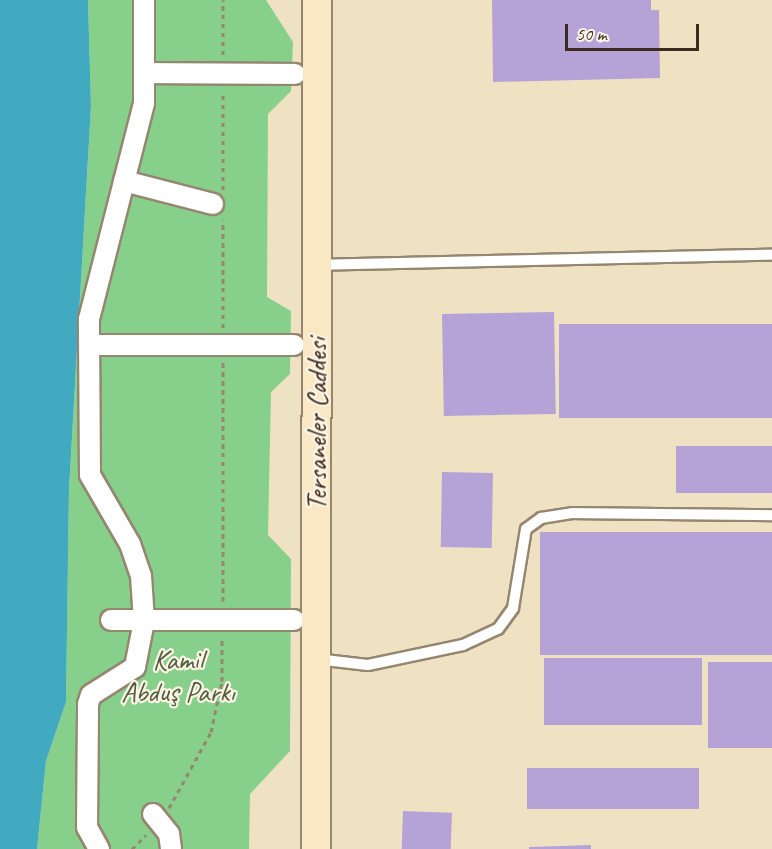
<!DOCTYPE html>
<meta charset="utf-8">
<style>
body{margin:0}
#map{position:relative;width:772px;height:849px;overflow:hidden;background:#efe2c3;font-family:Caveat,sans-serif}
div>[style]{position:absolute}
[style*='--x']{left:calc(var(--x)*1px);top:calc(var(--y)*1px);width:calc(var(--w)*1px);rotate:calc(var(--a)*1deg)}
.green>*{inset:0;background:#86d08c}
.water>*{inset:0;background:#41aac1}
.building>*{inset:0;background:#b5a3d7;transform-origin:0 0}
.path>*{height:3px;margin-top:-1.5px;transform-origin:0;background:repeating-linear-gradient(90deg,#958670 0 4.5px,transparent 0 9px)}
.roads{filter:drop-shadow(2px 0 #958670) drop-shadow(-2px 0 #958670) drop-shadow(0 2px #958670) drop-shadow(0 -2px #958670)}
.lane>*{height:10px;margin:-5px;padding:0 5px;transform-origin:5px;border-radius:5px;background:#fff}
.street>*{height:20px;margin:-10px;padding:0 10px;transform-origin:10px;border-radius:10px;background:#fff}
.secondary>*{height:28px;margin:-14px;padding:0 14px;transform-origin:14px;border-radius:14px;background:#fae7c3}
span{translate:-50% -50%;white-space:nowrap;text-align:center;line-height:1.15;-webkit-text-stroke:4.5px #fcf5e5;paint-order:stroke}
.street-label{font-size:28px;color:#3b2a1e}
.park-label{font-size:28px;color:#525c3f}
.scale{position:absolute;left:565px;top:24px;width:134px;height:27px;box-sizing:border-box;border:3px solid #3b2a1e;border-top:0;padding-left:8px;font-size:18px;line-height:21px;white-space:nowrap;color:#3b2a1e;-webkit-text-stroke:4px #fcf5e5;paint-order:stroke}
</style>
<div id="map">
<div class="green">
<i style="clip-path:polygon(88px 0,266px 0,293px 42px,291px 91px,268px 114px,267px 297px,291px 311px,290px 374px,271px 392px,268px 535px,291px 559px,290px 751px,250px 794px,249px 849px,37px 849px,46px 761px,66px 702px,69px 489px,91px 106px)"></i>
</div>
<div class="water">
<i style="clip-path:polygon(0 0,88px 0,91px 106px,69px 489px,66px 702px,46px 761px,37px 849px,0 849px)"></i>
</div>
<div class="building">
<i style="clip-path:polygon(492px 0,651px 0,651px 10px,659px 10px,660px 78px,493px 82px)"></i>
<i style="left:554px;top:312px;width:102px;height:112px;rotate:89deg"></i>
<i style="left:772px;top:324px;width:94px;height:213px;rotate:90deg"></i>
<i style="left:676px;top:446px;width:96px;height:47px"></i>
<i style="left:442px;top:472px;width:51px;height:75px;rotate:1deg"></i>
<i style="left:540px;top:532px;width:232px;height:123px"></i>
<i style="left:544px;top:658px;width:158px;height:67px"></i>
<i style="left:708px;top:662px;width:64px;height:86px"></i>
<i style="left:699px;top:768px;width:41px;height:172px;rotate:90deg"></i>
<i style="left:403px;top:811px;width:49px;height:38px;rotate:2deg"></i>
<i style="clip-path:polygon(591px 845px,591px 849px,529px 849px,529px 847px)"></i>
</div>
<div class="path">
<i style="--x:223;--y:55;--w:55;--a:-90"></i>
<i style="--x:223;--y:190;--w:99;--a:-90"></i>
<i style="--x:223;--y:328;--w:108;--a:-90"></i>
<i style="--x:223;--y:601;--w:240;--a:-90"></i>
<i style="--x:169;--y:808;--w:87;--a:-61.1"></i>
<i style="--x:211;--y:732;--w:52;--a:-77.8"></i>
<i style="--x:222;--y:681;--w:44;--a:-90"></i>
<i style="--x:132;--y:849;--w:20;--a:-45"></i>
</div>
<div class="roads">
<div class="lane">
<i style="--x:316;--y:265;--w:456;--a:-1.3"></i>
<i style="--x:316;--y:659;--w:52;--a:6.6"></i>
<i style="--x:368;--y:665;--w:97;--a:-11.9"></i>
<i style="--x:463;--y:645;--w:38;--a:-25"></i>
<i style="--x:498;--y:629;--w:26;--a:-54"></i>
<i style="--x:513;--y:608;--w:80;--a:-80.7"></i>
<i style="--x:526;--y:529;--w:19;--a:-36"></i>
<i style="--x:541;--y:518;--w:31;--a:-9"></i>
<i style="--x:572;--y:513;--w:200;--a:0.6"></i>
</div>
<div class="street">
<i style="--x:144;--y:73;--w:151;--a:0.4"></i>
<i style="--x:124;--y:181;--w:92;--a:14.5"></i>
<i style="--x:90;--y:345;--w:204;--a:0"></i>
<i style="--x:111;--y:620;--w:183;--a:0"></i>
<i style="--x:153;--y:814;--w:26;--a:51"></i>
<i style="--x:169;--y:834;--w:15;--a:82"></i>
<i style="--x:99;--y:849;--w:25;--a:-119"></i>
<i style="--x:87;--y:827;--w:123;--a:-89.5"></i>
<i style="--x:88;--y:704;--w:9;--a:-72"></i>
<i style="--x:91;--y:695;--w:52;--a:-32.5"></i>
<i style="--x:135;--y:667;--w:47;--a:-78.9"></i>
<i style="--x:144;--y:621;--w:45;--a:-93.8"></i>
<i style="--x:141;--y:576;--w:34;--a:-109"></i>
<i style="--x:130;--y:544;--w:80;--a:-120.1"></i>
<i style="--x:90;--y:475;--w:156;--a:-90.4"></i>
<i style="--x:89;--y:319;--w:223;--a:-75.7"></i>
<i style="--x:144;--y:103;--w:103;--a:-90"></i>
</div>
<div class="secondary">
<i style="--x:316;--y:849;--w:849;--a:-89.93"></i>
</div>
</div>
<div class="street-label">
<span style="left:317px;top:424px;rotate:-90deg">Tersaneler Caddesi</span>
</div>
<div class="park-label">
<span style="left:178px;top:676px">Kamil<br>Abduş Parkı</span>
</div>
<div class="scale">50 m</div>
</div>
